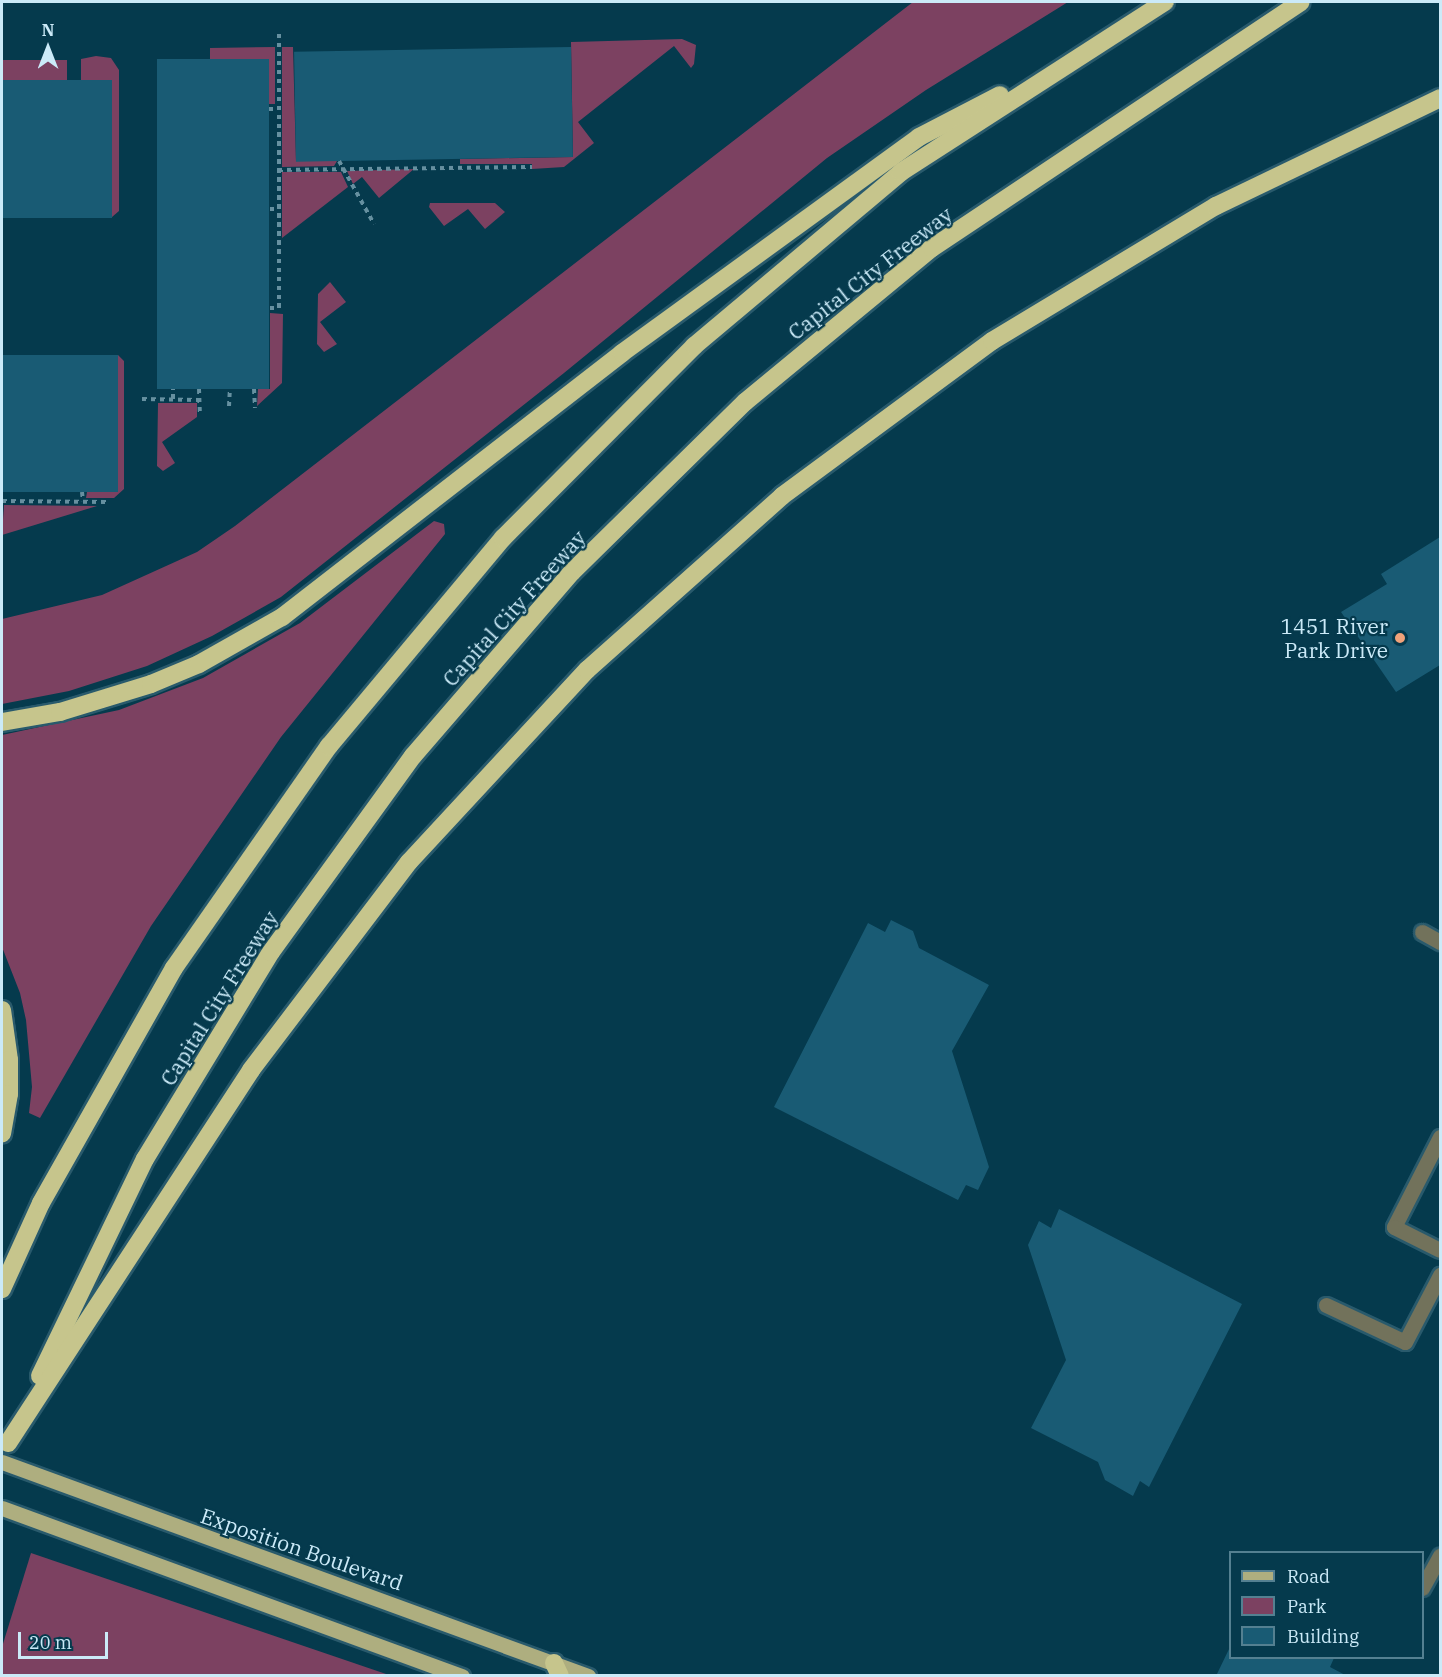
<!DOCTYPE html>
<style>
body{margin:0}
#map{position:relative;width:1442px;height:1677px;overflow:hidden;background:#053a4d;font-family:"IBM Plex Serif",serif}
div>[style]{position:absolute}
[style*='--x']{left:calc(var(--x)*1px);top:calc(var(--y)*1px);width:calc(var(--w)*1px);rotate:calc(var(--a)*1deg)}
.green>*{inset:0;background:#7c4161;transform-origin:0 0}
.building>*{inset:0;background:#195b74;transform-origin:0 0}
.path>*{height:4px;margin-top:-2px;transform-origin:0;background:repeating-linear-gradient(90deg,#6690a0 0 4.5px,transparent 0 9px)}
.roads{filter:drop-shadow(2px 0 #295a6c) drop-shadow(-2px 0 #295a6c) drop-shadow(0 2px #295a6c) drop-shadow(0 -2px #295a6c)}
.minor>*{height:15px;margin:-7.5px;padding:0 7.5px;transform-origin:7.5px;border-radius:7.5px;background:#72725b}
.major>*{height:15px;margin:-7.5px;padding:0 7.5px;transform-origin:7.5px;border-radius:7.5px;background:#aeae7f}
.highway>*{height:18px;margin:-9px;padding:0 9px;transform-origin:9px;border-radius:9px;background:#c6c58c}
.dots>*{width:16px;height:16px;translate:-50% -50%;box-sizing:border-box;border:3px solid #053a4d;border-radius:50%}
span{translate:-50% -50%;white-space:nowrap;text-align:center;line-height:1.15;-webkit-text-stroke:4.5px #053a4d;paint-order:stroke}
.street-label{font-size:21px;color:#cbeaf8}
.poi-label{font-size:21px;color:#cbeaf8}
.right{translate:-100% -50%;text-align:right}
.frame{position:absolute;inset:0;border:3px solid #cbeaf8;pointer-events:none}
.legend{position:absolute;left:1229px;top:1551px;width:195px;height:108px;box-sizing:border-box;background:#053a4d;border:2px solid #548091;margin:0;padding:8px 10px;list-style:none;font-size:18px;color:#cbeaf8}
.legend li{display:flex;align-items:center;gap:12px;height:30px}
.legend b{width:30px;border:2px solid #548091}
.north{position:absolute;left:18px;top:18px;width:60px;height:60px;-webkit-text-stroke:4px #053a4d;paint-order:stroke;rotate:0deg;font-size:16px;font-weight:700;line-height:24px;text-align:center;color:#cbeaf8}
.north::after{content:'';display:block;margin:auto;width:21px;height:27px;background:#cbeaf8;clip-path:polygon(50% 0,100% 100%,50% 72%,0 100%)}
.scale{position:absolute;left:18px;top:1632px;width:90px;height:27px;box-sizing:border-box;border:3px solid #cbeaf8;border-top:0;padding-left:8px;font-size:18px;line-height:21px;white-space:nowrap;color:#cbeaf8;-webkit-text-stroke:4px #053a4d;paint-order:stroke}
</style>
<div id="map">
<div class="green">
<i style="clip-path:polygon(913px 2px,1068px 2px,926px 90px,827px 158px,564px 373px,281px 597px,212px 636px,147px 666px,69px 691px,2px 704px,2px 619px,102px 595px,197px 552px,235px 526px)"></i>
<i style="clip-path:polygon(682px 39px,696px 45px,694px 64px,691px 68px,674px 46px,578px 122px,594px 143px,564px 167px,532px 169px,532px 164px,460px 164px,460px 159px,573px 157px,571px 42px)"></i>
<i style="clip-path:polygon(275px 47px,275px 104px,269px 104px,269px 59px,210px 59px,210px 48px)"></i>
<i style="clip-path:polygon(282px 47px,293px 47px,296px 161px,337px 161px,334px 166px,282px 167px)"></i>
<i style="clip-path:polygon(96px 56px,111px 58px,119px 70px,119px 211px,112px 217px,112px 80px,81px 80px,81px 59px)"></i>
<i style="left:67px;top:60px;width:20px;height:65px;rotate:90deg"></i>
<i style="clip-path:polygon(414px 169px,379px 198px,362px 177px,353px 184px,347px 171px)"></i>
<i style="clip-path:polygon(282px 172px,341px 172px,348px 187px,282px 238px)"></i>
<i style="clip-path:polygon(430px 203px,495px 203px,505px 212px,485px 229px,468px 209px,444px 226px,429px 207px)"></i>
<i style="clip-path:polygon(330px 282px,346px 302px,320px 322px,337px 344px,324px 352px,317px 344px,318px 294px)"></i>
<i style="clip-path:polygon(270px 313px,283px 314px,282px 383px,257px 406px,258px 389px,270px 389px)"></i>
<i style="clip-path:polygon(118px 355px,124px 361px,124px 489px,114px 498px,86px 498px,87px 492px,118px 492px)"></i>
<i style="clip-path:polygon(158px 403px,197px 403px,197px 417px,162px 442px,175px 463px,163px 471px,157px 466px)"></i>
<i style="clip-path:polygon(4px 505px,97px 506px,2px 535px)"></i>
<i style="clip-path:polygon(434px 521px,444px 524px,445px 534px,281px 737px,151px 926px,40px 1118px,29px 1113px,32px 1087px,26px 1020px,20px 993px,2px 947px,2px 735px,119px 710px,203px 678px,300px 623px)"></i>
<i style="clip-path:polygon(31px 1553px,389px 1675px,2px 1675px,2px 1647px)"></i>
</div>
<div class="building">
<i style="left:571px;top:47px;width:110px;height:277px;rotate:89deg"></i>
<i style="left:269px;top:59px;width:330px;height:112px;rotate:90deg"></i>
<i style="left:2px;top:80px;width:110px;height:138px"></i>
<i style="left:2px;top:355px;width:116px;height:137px"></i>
<i style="clip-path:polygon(1440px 537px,1440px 665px,1396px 692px,1341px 612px,1387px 584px,1381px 574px)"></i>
<i style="clip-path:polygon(891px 920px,913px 931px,919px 948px,989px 985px,952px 1051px,989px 1167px,978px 1190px,966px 1185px,958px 1200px,774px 1107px,868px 923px,885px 932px)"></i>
<i style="clip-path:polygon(1059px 1209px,1242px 1304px,1149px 1487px,1140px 1481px,1133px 1496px,1105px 1480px,1098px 1462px,1031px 1428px,1066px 1360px,1028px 1245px,1039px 1221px,1051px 1228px)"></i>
<i style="clip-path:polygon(1230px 1647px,1230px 1658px,1334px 1658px,1330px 1667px,1347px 1676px,1216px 1676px)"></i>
</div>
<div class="path">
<i style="--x:269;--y:109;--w:9;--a:0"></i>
<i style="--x:339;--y:161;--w:72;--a:60.9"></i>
<i style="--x:278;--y:170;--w:254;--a:-0.7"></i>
<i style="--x:270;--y:209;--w:8;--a:0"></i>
<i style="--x:270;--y:308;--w:9;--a:0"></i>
<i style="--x:279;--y:308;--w:278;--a:-90"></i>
<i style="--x:199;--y:389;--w:26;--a:88"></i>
<i style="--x:254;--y:389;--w:19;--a:87"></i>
<i style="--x:142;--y:399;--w:57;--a:1"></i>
<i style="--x:173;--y:399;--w:10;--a:-90"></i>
<i style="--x:229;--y:406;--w:17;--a:-87"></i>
<i style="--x:82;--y:492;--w:9;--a:84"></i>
<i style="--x:2;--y:501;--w:104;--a:0.6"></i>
</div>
<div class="roads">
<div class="minor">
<i style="--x:1422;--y:932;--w:21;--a:29"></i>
<i style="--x:1440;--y:1137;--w:101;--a:117.1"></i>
<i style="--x:1394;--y:1227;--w:51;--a:26.6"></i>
<i style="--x:1326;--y:1305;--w:87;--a:25.1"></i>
<i style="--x:1405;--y:1342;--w:76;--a:-62.4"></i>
<i style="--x:1422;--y:1588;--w:37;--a:-61"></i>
</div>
<div class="major">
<i style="--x:2;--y:1462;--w:624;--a:20.06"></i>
<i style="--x:2;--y:1508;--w:490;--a:20.1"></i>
</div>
<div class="highway">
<i style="--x:2;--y:722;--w:59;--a:-9.8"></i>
<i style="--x:60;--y:712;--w:95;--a:-17.1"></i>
<i style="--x:151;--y:684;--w:52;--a:-22.6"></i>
<i style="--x:199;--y:664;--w:95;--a:-29.5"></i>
<i style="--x:282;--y:617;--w:430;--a:-37.8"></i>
<i style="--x:622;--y:353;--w:367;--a:-36"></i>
<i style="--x:919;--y:137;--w:91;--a:-27.4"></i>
<i style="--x:2;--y:1010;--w:50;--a:82"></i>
<i style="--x:9;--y:1060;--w:34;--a:90"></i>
<i style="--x:9;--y:1094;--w:40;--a:100"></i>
<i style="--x:2;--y:1289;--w:94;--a:-65.6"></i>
<i style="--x:41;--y:1203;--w:270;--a:-60.5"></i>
<i style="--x:174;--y:968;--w:271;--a:-55.1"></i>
<i style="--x:329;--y:746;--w:271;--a:-50.1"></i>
<i style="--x:503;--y:538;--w:271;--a:-45.1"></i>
<i style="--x:694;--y:346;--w:270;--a:-40"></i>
<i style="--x:901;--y:172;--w:314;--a:-32.8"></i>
<i style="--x:40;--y:1376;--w:241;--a:-64.2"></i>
<i style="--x:145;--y:1159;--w:242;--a:-58.7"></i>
<i style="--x:271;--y:952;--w:242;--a:-54.1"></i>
<i style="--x:413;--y:756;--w:243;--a:-49.2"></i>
<i style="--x:572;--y:572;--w:243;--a:-44.5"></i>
<i style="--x:745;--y:402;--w:242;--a:-39.5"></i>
<i style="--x:932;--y:248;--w:443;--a:-33.7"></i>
<i style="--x:8;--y:1443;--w:445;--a:-56.9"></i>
<i style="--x:251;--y:1070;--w:261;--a:-52.8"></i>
<i style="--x:409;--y:862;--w:262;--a:-47.2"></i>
<i style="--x:587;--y:670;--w:261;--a:-41.7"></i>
<i style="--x:782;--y:496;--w:261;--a:-36.4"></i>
<i style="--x:992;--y:341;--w:262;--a:-31.1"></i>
<i style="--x:1216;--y:206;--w:249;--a:-25.7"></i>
<i style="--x:554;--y:1663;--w:14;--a:65"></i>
</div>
</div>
<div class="dots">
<i style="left:1400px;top:638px;background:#f0a27a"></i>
</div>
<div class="street-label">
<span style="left:870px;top:273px;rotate:-38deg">Capital City Freeway</span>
<span style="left:514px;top:608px;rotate:-48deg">Capital City Freeway</span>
<span style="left:219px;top:998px;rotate:-58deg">Capital City Freeway</span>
<span style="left:302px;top:1549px;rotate:19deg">Exposition Boulevard</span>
</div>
<div class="poi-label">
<span class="right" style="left:1388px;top:638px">1451 River<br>Park Drive</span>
</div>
<div class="frame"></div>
<ul class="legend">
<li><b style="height:8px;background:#aeae7f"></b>Road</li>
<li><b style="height:16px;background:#7c4161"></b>Park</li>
<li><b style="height:16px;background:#195b74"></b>Building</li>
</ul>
<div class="north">N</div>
<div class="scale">20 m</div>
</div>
